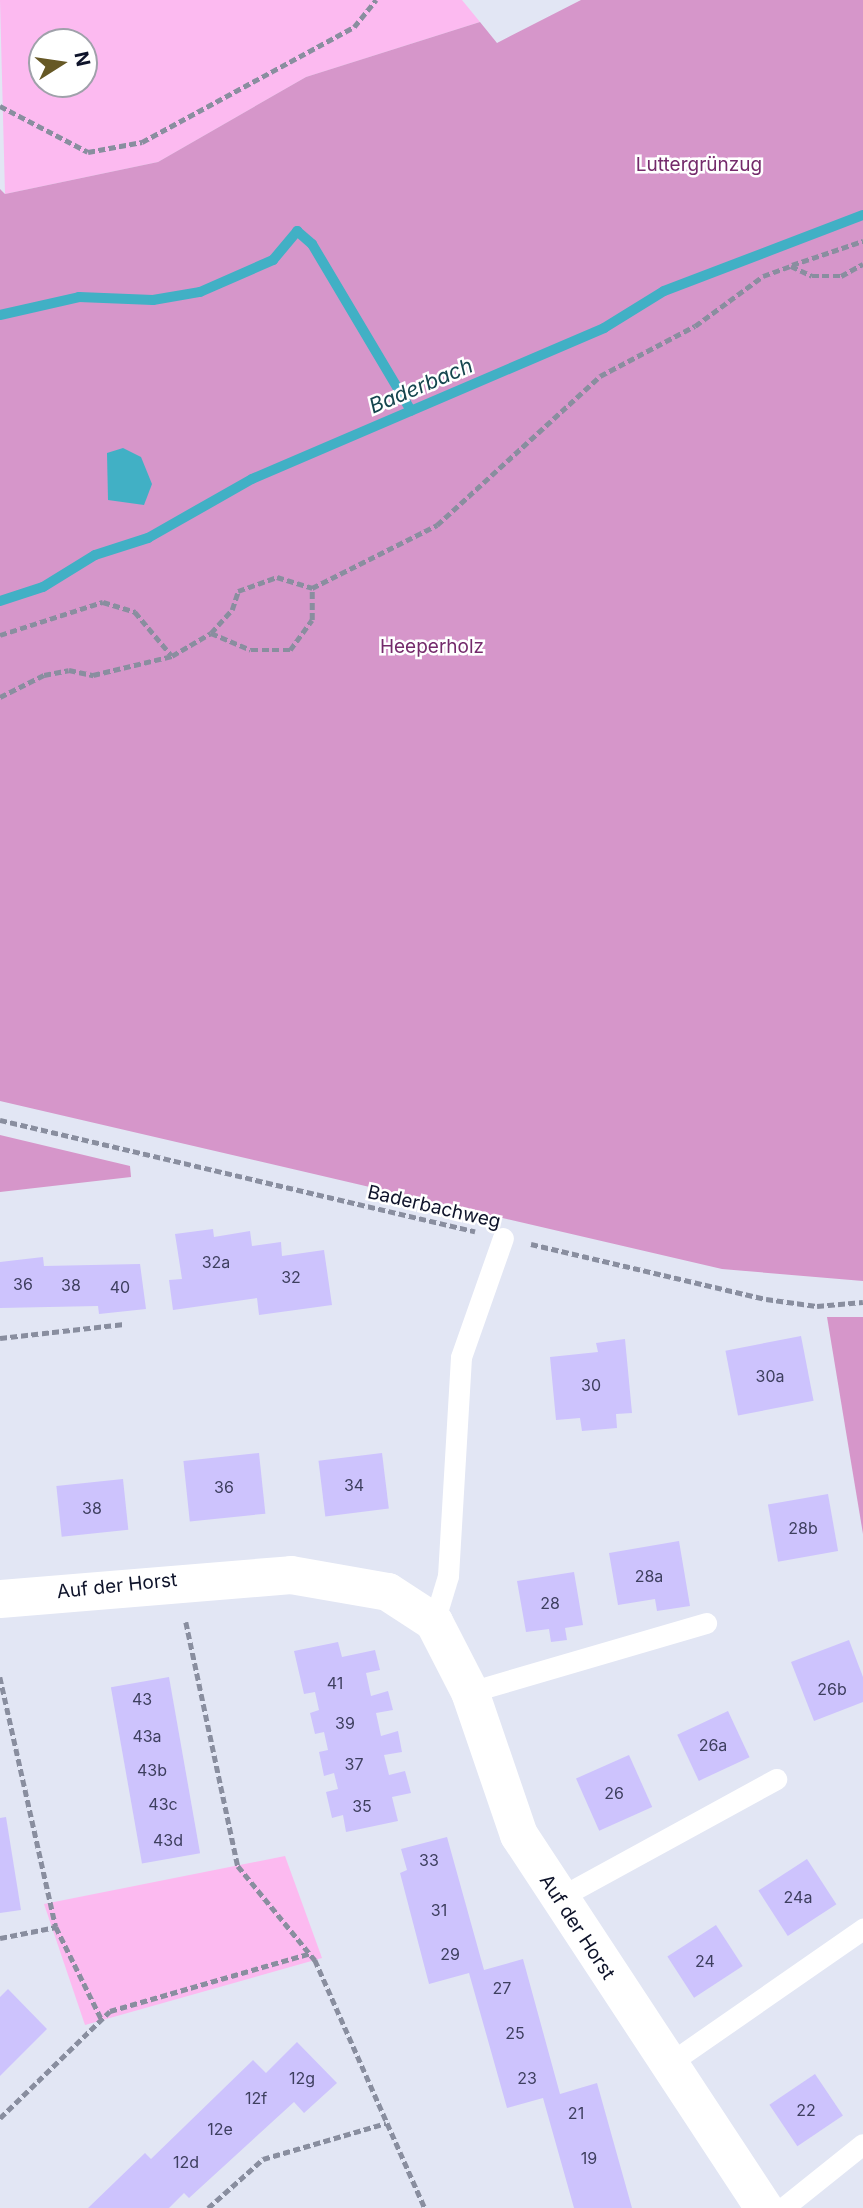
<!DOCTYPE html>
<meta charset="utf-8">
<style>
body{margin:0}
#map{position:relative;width:863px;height:2208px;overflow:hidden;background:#e2e6f4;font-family:Inter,sans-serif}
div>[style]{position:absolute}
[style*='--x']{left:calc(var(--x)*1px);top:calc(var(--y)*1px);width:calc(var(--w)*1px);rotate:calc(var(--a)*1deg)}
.green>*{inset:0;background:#fcbaf0}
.forest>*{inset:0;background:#d696ca}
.water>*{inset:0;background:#41b0c5}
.stream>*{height:10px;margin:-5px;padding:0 5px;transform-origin:5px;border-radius:5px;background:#41b0c5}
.building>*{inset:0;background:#cdc3fd;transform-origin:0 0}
.path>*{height:4.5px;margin-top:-2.25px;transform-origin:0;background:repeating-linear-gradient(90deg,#898e9f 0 7px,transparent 0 10.5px)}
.lane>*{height:21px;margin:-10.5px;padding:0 10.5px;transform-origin:10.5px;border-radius:10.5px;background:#fff}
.street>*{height:38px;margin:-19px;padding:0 19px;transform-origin:19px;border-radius:19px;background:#fff}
span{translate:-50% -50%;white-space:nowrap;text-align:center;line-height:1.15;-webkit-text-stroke:5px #fff;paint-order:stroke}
.number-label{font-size:16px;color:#3e3f5f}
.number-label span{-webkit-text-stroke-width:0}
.park-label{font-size:19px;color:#742a6b}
.street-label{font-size:19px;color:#0e132a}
.water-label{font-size:21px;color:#15454e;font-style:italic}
.north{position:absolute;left:28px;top:28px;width:70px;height:70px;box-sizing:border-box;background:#fff;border:2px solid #9fa1aa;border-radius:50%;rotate:78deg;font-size:19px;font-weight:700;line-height:28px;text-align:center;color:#0e132a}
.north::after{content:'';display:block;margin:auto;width:24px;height:32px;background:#665825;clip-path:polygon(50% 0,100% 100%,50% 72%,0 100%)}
</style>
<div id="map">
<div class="green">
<i style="clip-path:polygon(evenodd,0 0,462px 0,480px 22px,306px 77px,158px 162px,5px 194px,0 0,42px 42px,84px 42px,84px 84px,42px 84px,42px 42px)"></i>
<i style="clip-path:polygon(285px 1856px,322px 1958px,85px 2025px,44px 1904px)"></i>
</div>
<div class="forest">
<i style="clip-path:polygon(581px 0,863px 0,863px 1281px,722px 1269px,0 1101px,0 189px,5px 194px,158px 162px,306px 77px,480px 22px,497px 43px)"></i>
<i style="clip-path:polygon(0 1135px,130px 1166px,131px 1177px,0 1192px)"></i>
<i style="clip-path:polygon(827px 1317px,863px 1317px,863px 1534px,849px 1450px)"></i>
</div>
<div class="water">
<i style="clip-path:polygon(123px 448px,141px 457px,152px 484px,144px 505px,108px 500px,107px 453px)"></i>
</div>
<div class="stream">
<i style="--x:0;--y:315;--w:81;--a:-12.8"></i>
<i style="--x:79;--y:297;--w:74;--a:2.3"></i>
<i style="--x:153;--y:300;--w:48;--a:-9.7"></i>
<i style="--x:200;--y:292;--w:80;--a:-23.7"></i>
<i style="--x:273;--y:260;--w:38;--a:-50"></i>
<i style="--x:297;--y:231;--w:20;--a:41"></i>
<i style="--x:312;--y:244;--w:194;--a:59.3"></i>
<i style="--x:0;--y:601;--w:45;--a:-18"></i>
<i style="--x:43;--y:587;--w:61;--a:-31.6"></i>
<i style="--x:95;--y:555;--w:56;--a:-17.8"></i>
<i style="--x:148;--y:538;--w:120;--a:-29.6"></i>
<i style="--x:252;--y:479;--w:383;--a:-23.2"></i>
<i style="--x:604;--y:328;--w:70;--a:-31.7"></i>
<i style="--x:664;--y:291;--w:213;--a:-20.9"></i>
</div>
<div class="building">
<i style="clip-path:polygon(213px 1229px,214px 1237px,250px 1231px,252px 1246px,281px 1242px,282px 1256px,324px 1250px,332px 1305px,259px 1315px,257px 1298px,173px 1310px,169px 1280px,182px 1279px,175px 1234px)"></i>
<i style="clip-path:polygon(43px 1257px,44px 1266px,140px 1264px,146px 1309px,99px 1314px,98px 1306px,0 1308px,0 1262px)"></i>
<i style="left:801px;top:1336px;width:66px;height:77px;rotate:79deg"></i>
<i style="clip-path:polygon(625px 1339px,632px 1413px,616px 1414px,617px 1428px,582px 1431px,580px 1418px,556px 1420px,550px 1357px,598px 1352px,596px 1343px)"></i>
<i style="left:259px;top:1453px;width:61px;height:76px;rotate:84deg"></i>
<i style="left:382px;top:1453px;width:56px;height:64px;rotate:83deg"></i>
<i style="left:123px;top:1479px;width:51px;height:67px;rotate:84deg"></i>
<i style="left:828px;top:1494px;width:58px;height:61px;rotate:80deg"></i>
<i style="clip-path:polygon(679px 1541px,690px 1606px,657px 1611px,655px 1599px,618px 1605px,609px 1553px)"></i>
<i style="clip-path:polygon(574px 1572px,583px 1625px,565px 1628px,567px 1640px,551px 1642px,549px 1629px,526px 1632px,517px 1581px)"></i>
<i style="clip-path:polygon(849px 1640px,863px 1677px,863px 1702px,814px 1721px,791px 1662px)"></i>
<i style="clip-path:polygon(338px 1642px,342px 1657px,375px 1650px,380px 1670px,366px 1673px,371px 1696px,388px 1691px,393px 1710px,376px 1713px,381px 1736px,398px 1731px,402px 1752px,384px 1755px,389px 1775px,405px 1771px,411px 1793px,392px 1797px,398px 1821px,346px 1832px,343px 1815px,332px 1818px,326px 1792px,338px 1789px,334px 1773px,324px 1776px,319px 1752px,328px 1750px,324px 1732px,315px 1734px,310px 1713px,319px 1710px,315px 1692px,304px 1694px,294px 1651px)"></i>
<i style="left:169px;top:1677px;width:179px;height:59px;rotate:80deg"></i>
<i style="left:728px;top:1711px;width:51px;height:56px;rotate:65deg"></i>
<i style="left:629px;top:1755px;width:57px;height:58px;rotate:66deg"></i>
<i style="clip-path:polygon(6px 1817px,21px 1910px,0 1913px,0 1818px)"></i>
<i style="clip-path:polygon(447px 1837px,484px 1970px,523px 1959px,560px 2094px,597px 2083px,632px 2208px,574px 2208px,543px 2098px,507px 2108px,469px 1973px,429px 1984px,400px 1873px,407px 1870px,401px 1849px)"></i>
<i style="left:807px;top:1859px;width:54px;height:58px;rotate:57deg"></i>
<i style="left:716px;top:1925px;width:49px;height:58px;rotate:57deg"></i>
<i style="clip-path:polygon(8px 1989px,47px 2029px,0 2076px,0 1997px)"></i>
<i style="clip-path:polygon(297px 2042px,337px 2083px,304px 2113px,294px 2102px,189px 2198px,184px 2193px,169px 2208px,88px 2208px,145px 2153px,151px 2159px,253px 2060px,266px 2073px)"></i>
<i style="left:815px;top:2074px;width:50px;height:55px;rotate:56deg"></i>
</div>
<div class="path">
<i style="--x:0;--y:106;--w:99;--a:27.6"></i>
<i style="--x:88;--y:152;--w:55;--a:-10.5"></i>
<i style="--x:142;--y:142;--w:241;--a:-28.5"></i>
<i style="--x:354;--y:27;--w:35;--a:-51"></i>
<i style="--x:792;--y:265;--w:75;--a:-18.7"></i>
<i style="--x:211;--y:633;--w:31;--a:-48"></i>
<i style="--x:232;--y:610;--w:20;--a:-72"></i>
<i style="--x:238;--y:591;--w:41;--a:-19.7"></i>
<i style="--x:277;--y:577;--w:37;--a:17"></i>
<i style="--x:0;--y:635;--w:108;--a:-17.8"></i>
<i style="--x:103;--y:602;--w:34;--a:17"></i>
<i style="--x:135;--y:612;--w:57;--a:49.9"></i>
<i style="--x:0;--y:697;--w:49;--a:-26.6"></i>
<i style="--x:44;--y:675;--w:25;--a:-11"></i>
<i style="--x:69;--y:670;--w:25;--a:12"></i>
<i style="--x:93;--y:675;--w:81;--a:-13.5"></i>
<i style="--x:172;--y:656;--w:45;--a:-30.5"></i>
<i style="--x:211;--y:633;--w:43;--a:23"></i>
<i style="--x:251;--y:650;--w:39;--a:0"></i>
<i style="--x:290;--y:650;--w:37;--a:-54"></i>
<i style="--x:312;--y:620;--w:32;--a:-90"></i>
<i style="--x:312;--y:588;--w:140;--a:-26.7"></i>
<i style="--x:437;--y:525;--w:221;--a:-42.4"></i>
<i style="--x:600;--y:376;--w:107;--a:-27.8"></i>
<i style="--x:695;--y:326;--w:84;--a:-36.3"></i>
<i style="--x:763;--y:276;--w:30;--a:-20"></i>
<i style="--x:791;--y:266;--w:23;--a:25"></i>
<i style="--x:812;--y:276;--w:29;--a:0"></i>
<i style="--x:841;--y:276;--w:25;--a:-29"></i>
<i style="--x:0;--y:1120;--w:488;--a:13.2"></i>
<i style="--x:531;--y:1244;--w:241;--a:13.2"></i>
<i style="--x:766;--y:1299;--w:51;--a:7.8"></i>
<i style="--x:817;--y:1306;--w:46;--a:-5"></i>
<i style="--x:0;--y:1338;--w:125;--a:-6.4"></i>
<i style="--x:186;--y:1622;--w:249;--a:78"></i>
<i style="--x:238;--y:1866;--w:122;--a:50.7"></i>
<i style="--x:315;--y:1960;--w:271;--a:66.1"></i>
<i style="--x:0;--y:1677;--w:256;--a:77.4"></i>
<i style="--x:56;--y:1927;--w:102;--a:63.7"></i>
<i style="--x:0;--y:1938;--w:57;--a:-11.1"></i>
<i style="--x:0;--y:2118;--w:153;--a:-44.2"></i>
<i style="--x:110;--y:2011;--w:209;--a:-16.1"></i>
<i style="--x:208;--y:2208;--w:74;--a:-41.7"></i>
<i style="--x:263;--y:2159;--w:128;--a:-16.3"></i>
</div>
<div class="lane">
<i style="--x:434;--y:1622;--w:48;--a:-73.1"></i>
<i style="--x:448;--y:1576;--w:219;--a:-86.6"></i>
<i style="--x:461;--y:1357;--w:126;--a:-70.6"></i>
<i style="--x:470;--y:1692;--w:246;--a:-16.3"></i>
<i style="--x:557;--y:1899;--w:250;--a:-28.7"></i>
<i style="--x:667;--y:2065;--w:239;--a:-34.8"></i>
<i style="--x:783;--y:2208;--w:102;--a:-38.7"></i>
</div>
<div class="street">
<i style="--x:0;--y:1599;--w:292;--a:-4.7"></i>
<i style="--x:291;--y:1575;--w:98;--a:9.9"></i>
<i style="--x:388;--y:1592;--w:55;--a:33.1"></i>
<i style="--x:434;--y:1622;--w:79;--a:62.8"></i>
<i style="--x:470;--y:1692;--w:151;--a:71.1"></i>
<i style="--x:519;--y:1835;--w:446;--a:56.7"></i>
</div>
<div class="number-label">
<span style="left:216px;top:1262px">32a</span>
<span style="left:291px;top:1277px">32</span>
<span style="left:23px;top:1284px">36</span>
<span style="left:71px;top:1285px">38</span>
<span style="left:120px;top:1287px">40</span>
<span style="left:770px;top:1376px">30a</span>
<span style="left:591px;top:1385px">30</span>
<span style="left:354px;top:1485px">34</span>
<span style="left:224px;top:1487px">36</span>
<span style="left:92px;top:1508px">38</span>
<span style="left:803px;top:1528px">28b</span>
<span style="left:649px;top:1576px">28a</span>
<span style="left:550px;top:1603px">28</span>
<span style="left:335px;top:1683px">41</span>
<span style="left:832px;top:1689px">26b</span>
<span style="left:142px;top:1699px">43</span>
<span style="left:345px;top:1723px">39</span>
<span style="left:147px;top:1736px">43a</span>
<span style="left:713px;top:1745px">26a</span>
<span style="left:354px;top:1764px">37</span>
<span style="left:152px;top:1770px">43b</span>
<span style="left:614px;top:1793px">26</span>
<span style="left:163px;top:1804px">43c</span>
<span style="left:362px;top:1806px">35</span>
<span style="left:168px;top:1840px">43d</span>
<span style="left:429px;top:1860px">33</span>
<span style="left:798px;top:1897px">24a</span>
<span style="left:439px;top:1910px">31</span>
<span style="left:450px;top:1954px">29</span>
<span style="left:705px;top:1961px">24</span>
<span style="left:502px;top:1988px">27</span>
<span style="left:515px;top:2033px">25</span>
<span style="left:302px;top:2078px">12g</span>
<span style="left:527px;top:2078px">23</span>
<span style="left:256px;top:2098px">12f</span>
<span style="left:806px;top:2110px">22</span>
<span style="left:576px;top:2113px">21</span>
<span style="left:220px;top:2129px">12e</span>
<span style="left:589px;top:2158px">19</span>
<span style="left:186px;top:2162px">12d</span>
</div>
<div class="park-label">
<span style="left:699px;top:165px">Luttergrünzug</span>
<span style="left:432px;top:647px">Heeperholz</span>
</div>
<div class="street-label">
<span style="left:434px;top:1207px;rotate:13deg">Baderbachweg</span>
<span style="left:117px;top:1586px;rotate:-6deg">Auf der Horst</span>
<span style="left:577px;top:1927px;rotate:57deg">Auf der Horst</span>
</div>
<div class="water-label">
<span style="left:421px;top:386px;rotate:-23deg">Baderbach</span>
</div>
<div class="north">N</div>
</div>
